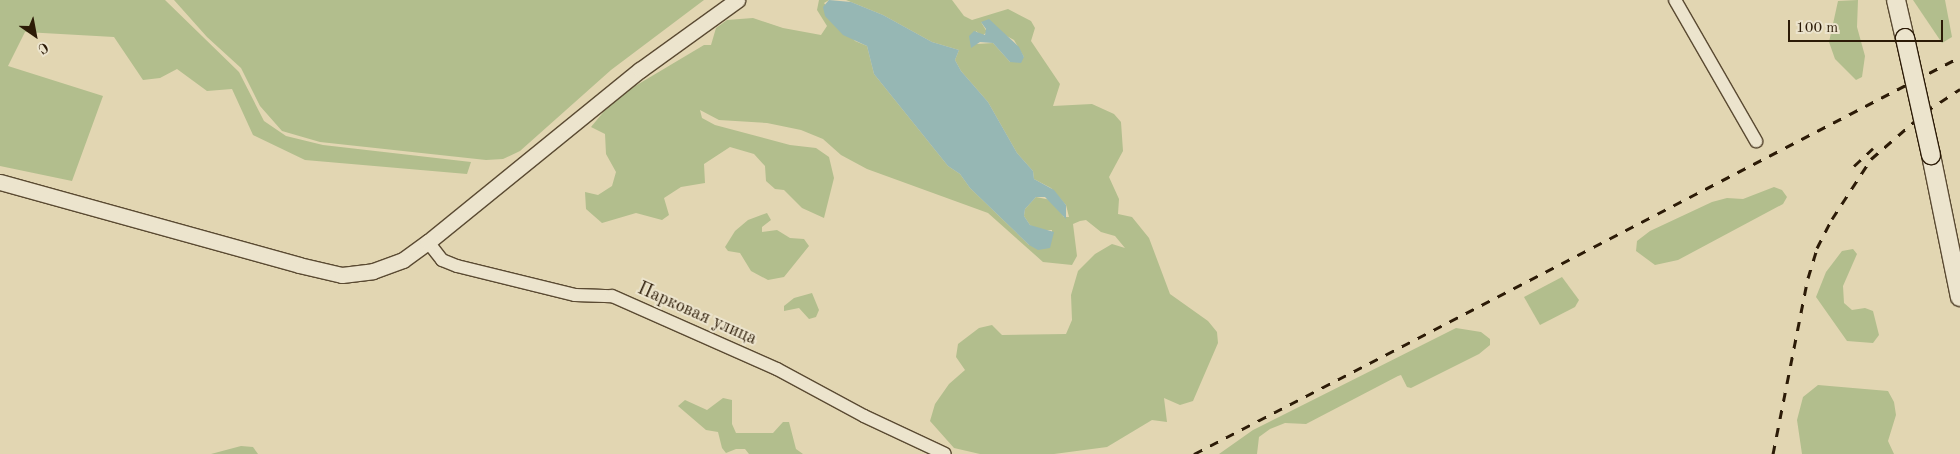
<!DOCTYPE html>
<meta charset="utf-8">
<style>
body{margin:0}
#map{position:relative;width:1960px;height:454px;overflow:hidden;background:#e2d6b2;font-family:"Old Standard TT",serif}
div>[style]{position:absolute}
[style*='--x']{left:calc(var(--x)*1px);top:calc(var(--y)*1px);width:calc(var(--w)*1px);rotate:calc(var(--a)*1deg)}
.green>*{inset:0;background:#b2be8d}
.water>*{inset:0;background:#96b7b4}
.roads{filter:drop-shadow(1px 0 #5a4a32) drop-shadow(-1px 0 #5a4a32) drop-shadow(0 1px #5a4a32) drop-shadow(0 -1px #5a4a32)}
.minor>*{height:12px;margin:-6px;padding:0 6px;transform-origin:6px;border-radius:6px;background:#ece4cd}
.tertiary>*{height:15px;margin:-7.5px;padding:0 7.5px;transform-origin:7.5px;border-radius:7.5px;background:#ece4cd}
.secondary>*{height:18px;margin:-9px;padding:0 9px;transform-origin:9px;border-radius:9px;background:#ece4cd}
.rail>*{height:3px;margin-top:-1.5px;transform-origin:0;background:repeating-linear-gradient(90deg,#2c1b07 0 9px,transparent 0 18px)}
.bridges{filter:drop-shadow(1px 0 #2c1b07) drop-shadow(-1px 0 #2c1b07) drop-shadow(0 1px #2c1b07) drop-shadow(0 -1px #2c1b07)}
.secondary-bridge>*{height:18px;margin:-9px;padding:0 9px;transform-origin:9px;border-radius:9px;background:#ece4cd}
span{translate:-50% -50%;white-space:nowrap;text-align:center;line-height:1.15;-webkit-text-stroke:4px #ece4cd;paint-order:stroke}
.street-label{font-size:18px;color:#2c1b07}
.north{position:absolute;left:10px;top:10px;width:50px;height:50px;-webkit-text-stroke:4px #ece4cd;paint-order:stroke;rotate:147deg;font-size:14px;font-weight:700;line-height:20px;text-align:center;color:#2c1b07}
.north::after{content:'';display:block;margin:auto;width:18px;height:22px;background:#2c1b07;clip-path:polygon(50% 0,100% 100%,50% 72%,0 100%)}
.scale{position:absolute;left:1788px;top:20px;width:155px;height:22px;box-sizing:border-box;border:2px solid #2c1b07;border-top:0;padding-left:6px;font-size:15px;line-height:18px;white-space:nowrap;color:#2c1b07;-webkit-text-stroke:4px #ece4cd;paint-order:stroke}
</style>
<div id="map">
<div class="green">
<i style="clip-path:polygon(0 0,165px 0,239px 72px,264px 121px,286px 136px,323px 145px,471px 162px,467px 174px,305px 160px,253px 135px,232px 89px,207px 91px,177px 69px,160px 78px,143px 80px,114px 37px,25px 32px,8px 66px,103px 96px,72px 181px,0 166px)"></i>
<i style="clip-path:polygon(174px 0,704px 0,611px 70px,520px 151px,503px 159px,486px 160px,320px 142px,282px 131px,260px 106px,241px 68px,207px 37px)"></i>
<i style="clip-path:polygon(evenodd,819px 0,829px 0,824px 3px,855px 41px,867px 46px,874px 74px,948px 166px,960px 174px,970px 188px,1029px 245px,1052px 238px,1052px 230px,1038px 230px,1030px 225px,1024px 216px,1025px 209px,1036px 197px,1051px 200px,1064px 217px,1069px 217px,1066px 205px,1051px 188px,1034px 179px,1033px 171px,1017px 153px,988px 102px,961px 71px,955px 60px,959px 50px,932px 42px,883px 15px,846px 0,952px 0,964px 16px,972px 20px,1008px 9px,1031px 21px,1035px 28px,1031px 41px,1060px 84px,1053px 106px,1092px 104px,1114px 114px,1121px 122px,1123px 151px,1109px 177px,1119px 199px,1118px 214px,1132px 217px,1149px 238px,1170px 294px,1208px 321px,1217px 332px,1218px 343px,1193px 401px,1180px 405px,1164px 398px,1167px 422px,1152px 420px,1107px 447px,1054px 454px,980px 454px,954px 448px,930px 421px,935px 404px,949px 384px,965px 370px,956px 357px,958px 344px,979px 328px,992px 325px,1002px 335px,1066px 334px,1072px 320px,1071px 295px,1078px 271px,1095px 254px,1112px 244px,1125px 248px,1115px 236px,1101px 232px,1086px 220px,1080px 221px,1073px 224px,1077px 256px,1072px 265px,1043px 262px,988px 213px,867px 169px,841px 155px,823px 139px,801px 130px,767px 123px,719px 120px,700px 110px,702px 118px,715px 125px,790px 145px,816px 148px,829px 157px,834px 178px,824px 218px,802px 208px,784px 190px,775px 189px,766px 181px,765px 166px,754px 154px,730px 147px,704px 164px,705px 183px,681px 187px,664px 198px,669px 215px,662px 220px,636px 213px,602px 223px,586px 209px,585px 192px,598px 195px,612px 186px,616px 172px,606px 154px,605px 134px,591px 127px,615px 98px,704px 45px,711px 45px,716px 28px,727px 20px,753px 18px,783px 28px,821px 35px,827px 26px,817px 10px,819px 0,981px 22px,1014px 40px,1024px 57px,1010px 62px,993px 43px,977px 44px,976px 31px,982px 36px,987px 32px,981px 22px)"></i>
<i style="clip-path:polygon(1858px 0,1857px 27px,1865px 56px,1862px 77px,1856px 80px,1835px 59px,1829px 42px,1838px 1px)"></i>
<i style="clip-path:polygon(1913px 0,1945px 0,1952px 37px,1942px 43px)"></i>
<i style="clip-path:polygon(1774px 187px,1782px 190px,1787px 197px,1783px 204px,1678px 260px,1655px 265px,1636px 251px,1637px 241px,1650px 231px,1712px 202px,1727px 198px,1743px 199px)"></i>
<i style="clip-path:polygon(767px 213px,771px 220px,762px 227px,762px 232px,777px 230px,790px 238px,804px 239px,809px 246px,784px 277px,768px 280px,751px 271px,740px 253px,728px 251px,725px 247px,735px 231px,748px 220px)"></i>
<i style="clip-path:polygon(1853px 249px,1857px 254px,1843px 286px,1844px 303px,1852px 310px,1865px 308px,1873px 311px,1879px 335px,1873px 343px,1847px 341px,1816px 297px,1826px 272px,1842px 251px)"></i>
<i style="clip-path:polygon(1562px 277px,1579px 300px,1575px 307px,1540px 325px,1524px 297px)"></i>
<i style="clip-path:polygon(812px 293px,819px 310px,816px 317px,809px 319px,799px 308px,784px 311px,784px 306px,794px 298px)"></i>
<i style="clip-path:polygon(1456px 328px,1481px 332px,1490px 339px,1490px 345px,1479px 354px,1411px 388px,1407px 387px,1401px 375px,1398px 376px,1306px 424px,1285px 423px,1270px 429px,1259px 437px,1257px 454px,1219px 454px,1253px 430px)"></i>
<i style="clip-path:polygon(1818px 385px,1888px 391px,1894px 402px,1896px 415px,1888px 441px,1894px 454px,1802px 454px,1797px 420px,1803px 397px)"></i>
<i style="clip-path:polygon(723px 398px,732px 400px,732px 424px,736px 433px,773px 433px,783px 422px,789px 422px,796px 449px,803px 454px,749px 454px,745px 449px,736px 449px,726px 453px,722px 448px,718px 432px,706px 430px,678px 406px,685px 400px,707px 410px)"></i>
<i style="clip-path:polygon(241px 446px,253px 447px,258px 454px,211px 454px)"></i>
</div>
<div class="water">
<i style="clip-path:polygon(829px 0,851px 2px,883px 15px,932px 42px,959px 50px,955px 60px,961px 71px,988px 102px,1017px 153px,1033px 171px,1034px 179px,1054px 190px,1066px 205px,1066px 219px,1045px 197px,1036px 197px,1025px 209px,1024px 216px,1030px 225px,1054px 232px,1050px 248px,1038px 250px,1029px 245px,970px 188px,960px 174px,948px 166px,874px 74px,867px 46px,843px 35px,825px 16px,823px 7px)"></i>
<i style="clip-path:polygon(989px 19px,1019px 47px,1024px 57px,1021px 63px,1010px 62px,993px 43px,980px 42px,971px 48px,969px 36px,974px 31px,985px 35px,986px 29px,981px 22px)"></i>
</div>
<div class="roads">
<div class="minor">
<i style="--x:1675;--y:0;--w:163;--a:60.1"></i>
<i style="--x:428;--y:242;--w:23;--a:52"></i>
<i style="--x:442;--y:260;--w:16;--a:22"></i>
<i style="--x:457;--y:266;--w:122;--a:13.8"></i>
<i style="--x:575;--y:295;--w:37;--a:2"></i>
<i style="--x:612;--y:296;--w:180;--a:23.9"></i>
<i style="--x:777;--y:369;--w:99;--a:28.4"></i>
<i style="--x:864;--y:416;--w:89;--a:25.1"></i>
</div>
<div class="tertiary">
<i style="--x:0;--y:182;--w:310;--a:15.5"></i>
<i style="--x:299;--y:265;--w:44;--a:13.1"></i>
<i style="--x:342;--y:275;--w:31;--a:-7"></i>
<i style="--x:373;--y:271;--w:32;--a:-20"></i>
<i style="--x:403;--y:260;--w:31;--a:-36"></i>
<i style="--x:428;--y:242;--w:273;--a:-39.1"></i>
<i style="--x:640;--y:70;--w:120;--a:-35.8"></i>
</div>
<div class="secondary">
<i style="--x:1896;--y:0;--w:39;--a:77"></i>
<i style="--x:1931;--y:155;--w:145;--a:78.5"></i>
</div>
</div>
<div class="rail">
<i style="--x:1854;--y:166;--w:26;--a:-43"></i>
<i style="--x:1194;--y:454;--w:863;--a:-27.4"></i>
<i style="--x:1773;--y:454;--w:179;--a:-78.8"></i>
<i style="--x:1808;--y:278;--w:31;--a:-73"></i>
<i style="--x:1817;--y:248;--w:33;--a:-63"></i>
<i style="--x:1832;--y:219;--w:72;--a:-57"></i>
<i style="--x:1871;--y:159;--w:72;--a:-41"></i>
<i style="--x:1925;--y:112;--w:42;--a:-33.3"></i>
</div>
<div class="bridges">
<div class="secondary-bridge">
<i style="--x:1905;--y:38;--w:120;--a:77.5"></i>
</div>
</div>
<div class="street-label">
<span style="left:697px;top:314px;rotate:24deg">Парковая улица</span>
</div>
<div class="north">С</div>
<div class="scale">100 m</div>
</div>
